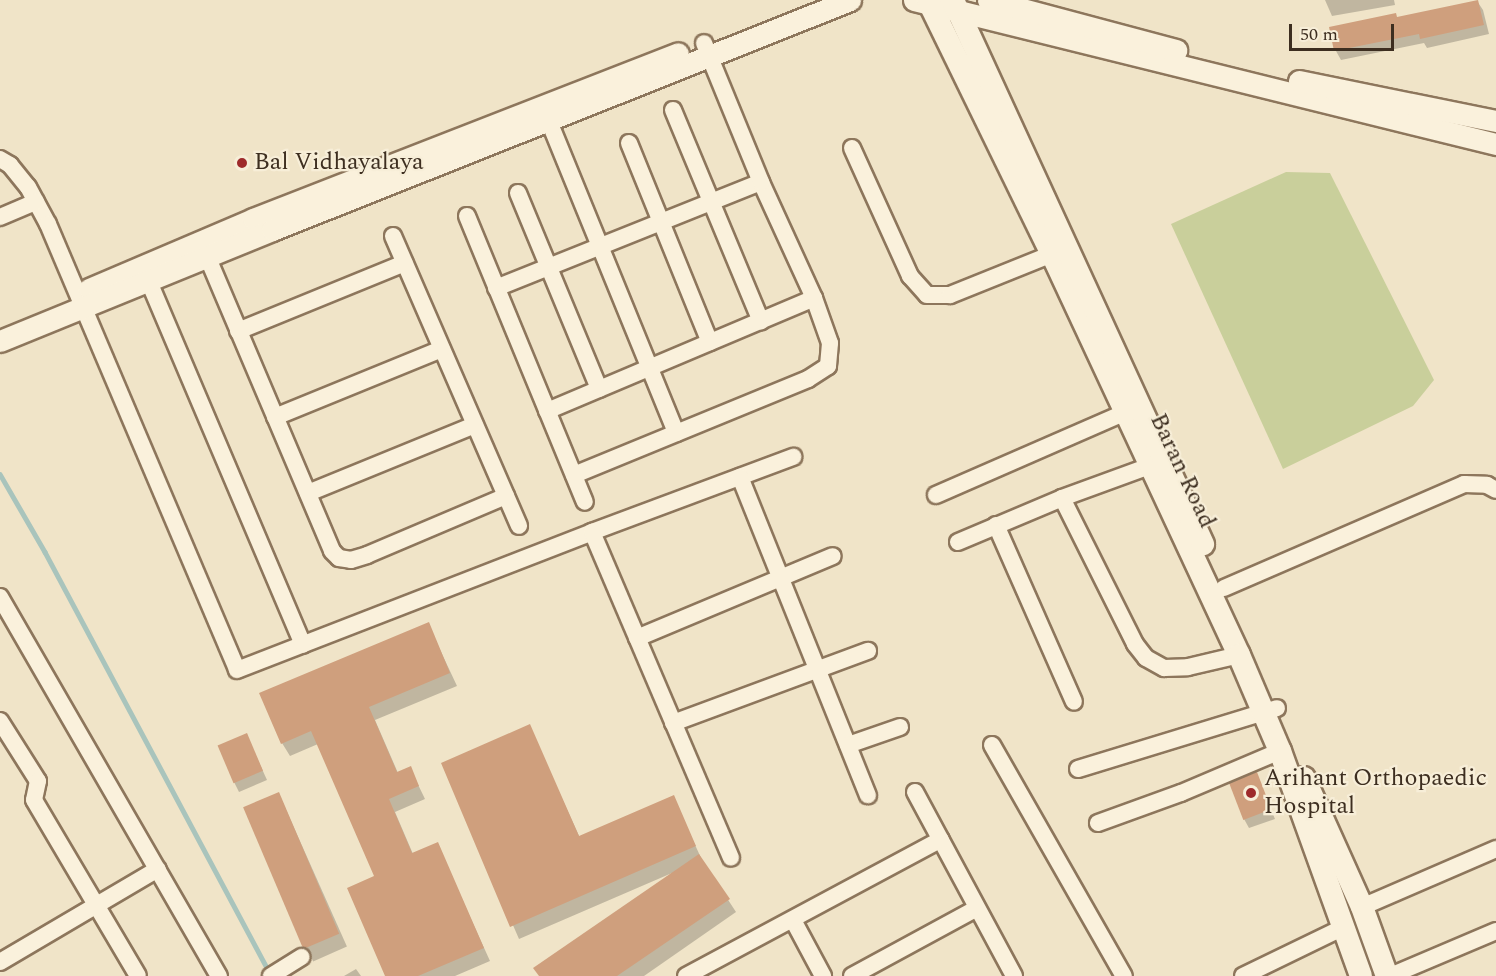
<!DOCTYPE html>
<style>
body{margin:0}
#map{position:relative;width:1496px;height:976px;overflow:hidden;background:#f0e4c8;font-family:Spectral,serif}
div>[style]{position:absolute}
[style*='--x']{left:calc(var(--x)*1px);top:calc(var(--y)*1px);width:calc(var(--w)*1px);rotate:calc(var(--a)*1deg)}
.green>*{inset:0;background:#c9cf9b}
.shadow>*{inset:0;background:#0003;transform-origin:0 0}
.stream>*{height:4.5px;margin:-2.25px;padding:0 2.25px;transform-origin:2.25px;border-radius:2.25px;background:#a9c4bc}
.building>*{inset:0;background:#cf9f7d;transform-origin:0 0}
.roads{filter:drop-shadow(2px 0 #8d765c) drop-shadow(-2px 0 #8d765c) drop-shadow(0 2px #8d765c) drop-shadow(0 -2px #8d765c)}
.minor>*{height:16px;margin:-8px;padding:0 8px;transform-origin:8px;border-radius:8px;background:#faf1dc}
.tertiary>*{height:21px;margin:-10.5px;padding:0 10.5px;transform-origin:10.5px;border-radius:10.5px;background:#faf1dc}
.secondary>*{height:22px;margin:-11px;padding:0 11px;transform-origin:11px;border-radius:11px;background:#faf1dc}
.dots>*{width:16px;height:16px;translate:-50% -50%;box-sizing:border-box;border:3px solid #f7eed8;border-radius:50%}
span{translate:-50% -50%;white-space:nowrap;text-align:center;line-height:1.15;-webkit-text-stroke:4.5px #f7eed8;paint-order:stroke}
.poi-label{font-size:24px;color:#3d2e20}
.left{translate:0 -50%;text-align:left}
.street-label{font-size:24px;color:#3d2e20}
.scale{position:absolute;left:1289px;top:24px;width:105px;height:27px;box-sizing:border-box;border:3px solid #3d2e20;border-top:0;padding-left:8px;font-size:18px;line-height:21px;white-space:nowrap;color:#3d2e20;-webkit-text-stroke:4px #f7eed8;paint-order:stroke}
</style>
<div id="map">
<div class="green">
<i style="clip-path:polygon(1286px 172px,1330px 173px,1434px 380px,1413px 406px,1283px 469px,1171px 224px)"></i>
</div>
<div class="shadow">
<i style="clip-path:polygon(1325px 0,1394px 0,1395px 5px,1332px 16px)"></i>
<i style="clip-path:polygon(1477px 1px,1483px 10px,1489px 34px,1427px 48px,1424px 43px,1341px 60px,1336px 51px,1398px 19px)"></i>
<i style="clip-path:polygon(428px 624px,457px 686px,375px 720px,398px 773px,410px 768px,425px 799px,395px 812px,413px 854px,437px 844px,490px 961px,455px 976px,387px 976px,376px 877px,318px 744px,290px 756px,282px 743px)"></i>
<i style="clip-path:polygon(529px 726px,580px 838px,673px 797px,702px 860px,736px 912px,644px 976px,540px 976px,672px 873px,519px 939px,443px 764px)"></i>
<i style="clip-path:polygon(246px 734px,267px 780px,239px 792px,234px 782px)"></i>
<i style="clip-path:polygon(1256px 774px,1275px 819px,1249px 828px,1244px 819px)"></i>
<i style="left:279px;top:794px;width:167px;height:37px;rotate:66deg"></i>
<i style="clip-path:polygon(356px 969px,361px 976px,344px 976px)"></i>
</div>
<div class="stream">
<i style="--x:0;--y:474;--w:90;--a:60"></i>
<i style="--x:45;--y:552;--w:477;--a:61.9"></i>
</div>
<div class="building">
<i style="clip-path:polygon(1478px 0,1484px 25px,1420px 39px,1419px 34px,1334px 51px,1329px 27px,1396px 13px,1397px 17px)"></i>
<i style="clip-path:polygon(429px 622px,450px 673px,369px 707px,397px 772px,411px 766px,419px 786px,389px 799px,412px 853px,438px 842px,484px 948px,418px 976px,385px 976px,347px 888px,374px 876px,311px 731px,281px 744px,259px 693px)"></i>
<i style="clip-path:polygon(530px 724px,579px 836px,674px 795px,696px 846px,510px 927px,441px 763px)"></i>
<i style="left:247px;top:733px;width:41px;height:32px;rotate:67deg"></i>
<i style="left:1257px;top:772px;width:40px;height:30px;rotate:69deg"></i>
<i style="left:279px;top:792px;width:154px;height:39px;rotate:67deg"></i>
<i style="clip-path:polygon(699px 854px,730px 899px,617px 976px,539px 976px,533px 968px)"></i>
</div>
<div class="roads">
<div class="minor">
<i style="--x:544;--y:109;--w:350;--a:67.8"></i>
<i style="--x:673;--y:110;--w:229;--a:67.4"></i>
<i style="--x:629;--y:143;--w:215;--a:67.9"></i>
<i style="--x:852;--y:148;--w:141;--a:65.6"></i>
<i style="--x:910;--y:276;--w:25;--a:48"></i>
<i style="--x:927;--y:295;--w:23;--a:0"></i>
<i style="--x:950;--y:295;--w:110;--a:-21.9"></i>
<i style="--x:0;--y:159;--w:12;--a:31"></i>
<i style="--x:10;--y:165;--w:28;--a:51"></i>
<i style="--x:28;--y:187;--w:42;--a:61.6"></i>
<i style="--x:48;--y:224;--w:484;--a:67"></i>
<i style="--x:237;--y:670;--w:381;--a:-21.2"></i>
<i style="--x:592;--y:532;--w:215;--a:-20.5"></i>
<i style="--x:518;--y:193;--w:212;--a:67.5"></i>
<i style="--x:467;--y:216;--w:309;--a:67.6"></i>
<i style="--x:0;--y:217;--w:39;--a:-23"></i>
<i style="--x:393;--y:236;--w:316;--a:66.5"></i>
<i style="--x:207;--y:256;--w:320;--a:67"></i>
<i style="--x:332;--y:551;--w:10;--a:45"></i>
<i style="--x:339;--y:558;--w:12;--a:9"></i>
<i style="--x:351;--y:560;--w:17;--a:-17"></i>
<i style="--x:367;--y:555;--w:151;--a:-23"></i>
<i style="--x:144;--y:270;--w:407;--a:67"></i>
<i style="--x:496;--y:288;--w:285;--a:-21.8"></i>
<i style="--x:238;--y:331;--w:180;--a:-22.2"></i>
<i style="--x:547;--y:411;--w:290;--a:-22.9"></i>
<i style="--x:275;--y:417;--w:180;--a:-22.2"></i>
<i style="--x:574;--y:475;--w:253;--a:-22.3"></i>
<i style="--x:808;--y:379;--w:24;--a:-33"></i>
<i style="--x:828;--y:366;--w:23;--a:-85"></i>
<i style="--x:830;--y:343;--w:48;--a:-109.6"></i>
<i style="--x:814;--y:298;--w:128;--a:-114.6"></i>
<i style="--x:761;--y:182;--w:150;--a:-112.3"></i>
<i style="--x:740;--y:477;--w:343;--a:68.1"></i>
<i style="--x:308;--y:493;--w:180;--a:-22.2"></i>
<i style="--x:936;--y:495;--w:205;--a:-23.6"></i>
<i style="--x:1062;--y:498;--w:163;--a:63.4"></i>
<i style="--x:1135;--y:644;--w:18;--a:52"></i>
<i style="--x:1146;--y:658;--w:21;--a:29"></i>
<i style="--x:1164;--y:668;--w:24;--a:-2"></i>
<i style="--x:1188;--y:667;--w:52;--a:-13.2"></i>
<i style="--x:996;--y:525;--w:193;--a:66.2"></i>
<i style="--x:592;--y:532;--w:354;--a:66.9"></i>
<i style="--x:958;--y:542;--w:113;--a:-22.9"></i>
<i style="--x:1062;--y:498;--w:94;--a:-20"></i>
<i style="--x:1224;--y:588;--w:262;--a:-23.4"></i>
<i style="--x:1464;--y:484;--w:23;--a:2"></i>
<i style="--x:1487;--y:485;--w:10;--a:29"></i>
<i style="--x:0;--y:597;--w:438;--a:60"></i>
<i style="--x:637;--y:638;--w:212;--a:-22.7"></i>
<i style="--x:0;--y:721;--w:71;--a:57.7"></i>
<i style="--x:38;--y:781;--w:19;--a:102"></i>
<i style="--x:34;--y:800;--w:204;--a:59.4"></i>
<i style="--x:673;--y:723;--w:208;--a:-20.3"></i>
<i style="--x:848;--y:745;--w:55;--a:-19.1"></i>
<i style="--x:992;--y:745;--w:266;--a:60.3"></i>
<i style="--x:1078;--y:769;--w:208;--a:-17"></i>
<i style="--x:915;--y:792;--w:209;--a:61.7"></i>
<i style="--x:1098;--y:823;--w:88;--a:-19.9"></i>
<i style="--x:1181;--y:793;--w:108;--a:-23"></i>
<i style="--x:1362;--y:907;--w:146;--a:-23.4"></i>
<i style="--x:793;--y:920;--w:64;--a:61.8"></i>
<i style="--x:0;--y:962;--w:183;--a:-30.5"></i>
<i style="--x:271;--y:976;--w:36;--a:-32"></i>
<i style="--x:686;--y:976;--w:289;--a:-28.2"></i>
<i style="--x:852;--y:976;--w:142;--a:-28.5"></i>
<i style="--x:1243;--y:976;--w:112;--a:-25.9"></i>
<i style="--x:1390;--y:976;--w:115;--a:-23"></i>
</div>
<div class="tertiary">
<i style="--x:914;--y:0;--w:600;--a:13.9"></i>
<i style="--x:988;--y:0;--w:195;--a:14.9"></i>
<i style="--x:1299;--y:81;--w:201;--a:11.5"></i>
<i style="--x:89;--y:289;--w:178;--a:-23.1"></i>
<i style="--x:253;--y:219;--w:456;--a:-21.3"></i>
<i style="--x:0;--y:341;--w:294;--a:-22.2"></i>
<i style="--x:272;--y:230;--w:622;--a:-21.7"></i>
</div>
<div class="secondary">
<i style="--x:928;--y:0;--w:283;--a:64"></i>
<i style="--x:1052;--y:254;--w:442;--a:65"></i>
<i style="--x:1239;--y:655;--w:104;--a:66.9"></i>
<i style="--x:1280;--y:751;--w:239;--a:70.2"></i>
<i style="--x:953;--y:0;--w:599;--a:65.32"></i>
<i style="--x:1304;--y:778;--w:141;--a:65.8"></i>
<i style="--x:1362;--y:907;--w:73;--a:70.1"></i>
</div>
</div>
<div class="dots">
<i style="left:242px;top:163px;background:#9e2a2b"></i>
<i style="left:1251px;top:793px;background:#9e2a2b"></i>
</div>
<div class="poi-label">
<span class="left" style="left:254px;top:163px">Bal Vidhayalaya</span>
<span class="left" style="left:1264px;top:793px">Arihant Orthopaedic<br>Hospital</span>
</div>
<div class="street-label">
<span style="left:1182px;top:471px;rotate:65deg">Baran Road</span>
</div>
<div class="scale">50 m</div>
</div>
